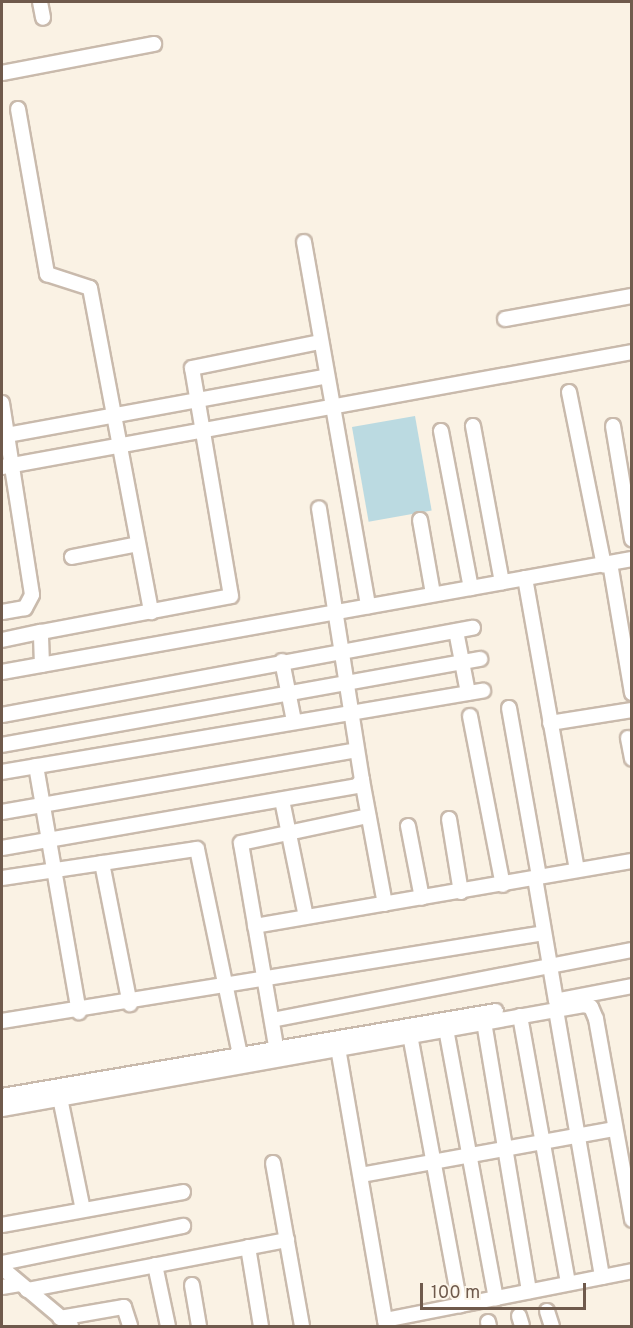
<!DOCTYPE html>
<style>
body{margin:0}
#map{position:relative;width:633px;height:1328px;overflow:hidden;background:#faf2e4;font-family:Overpass,sans-serif}
div>[style]{position:absolute}
[style*='--x']{left:calc(var(--x)*1px);top:calc(var(--y)*1px);width:calc(var(--w)*1px);rotate:calc(var(--a)*1deg)}
.water>*{inset:0;background:#bbdae1;transform-origin:0 0}
.roads{filter:drop-shadow(2px 0 #c9baac) drop-shadow(-2px 0 #c9baac) drop-shadow(0 2px #c9baac) drop-shadow(0 -2px #c9baac)}
.minor>*{height:14px;margin:-7px;padding:0 7px;transform-origin:7px;border-radius:7px;background:#fff}
span{translate:-50% -50%;white-space:nowrap;text-align:center;line-height:1.15;-webkit-text-stroke:6px #fdf6ea;paint-order:stroke}
.frame{position:absolute;inset:0;border:3px solid #6f5a4c;pointer-events:none}
.scale{position:absolute;left:420px;top:1283px;width:166px;height:27px;box-sizing:border-box;border:3px solid #6f5a4c;border-top:0;padding-left:8px;font-size:18px;line-height:21px;white-space:nowrap;color:#6f5a4c;-webkit-text-stroke:4px #fdf6ea;paint-order:stroke}
</style>
<div id="map">
<div class="water">
<i style="left:415px;top:416px;width:96px;height:64px;rotate:80deg"></i>
</div>
<div class="roads">
<div class="minor">
<i style="--x:40;--y:2;--w:16;--a:79"></i>
<i style="--x:2;--y:73;--w:155;--a:-10.8"></i>
<i style="--x:18;--y:109;--w:168;--a:80"></i>
<i style="--x:47;--y:274;--w:45;--a:18"></i>
<i style="--x:90;--y:288;--w:330;--a:79.3"></i>
<i style="--x:304;--y:242;--w:370;--a:80"></i>
<i style="--x:505;--y:319;--w:129;--a:-10.3"></i>
<i style="--x:569;--y:392;--w:177;--a:78.6"></i>
<i style="--x:2;--y:403;--w:194;--a:81.1"></i>
<i style="--x:32;--y:595;--w:15;--a:118"></i>
<i style="--x:25;--y:608;--w:23;--a:170"></i>
<i style="--x:473;--y:426;--w:159;--a:79.5"></i>
<i style="--x:613;--y:426;--w:115;--a:80.5"></i>
<i style="--x:441;--y:431;--w:160;--a:79.2"></i>
<i style="--x:7;--y:435;--w:325;--a:-10.4"></i>
<i style="--x:2;--y:467;--w:640;--a:-10.34"></i>
<i style="--x:420;--y:520;--w:75;--a:80"></i>
<i style="--x:72;--y:557;--w:67;--a:-11.1"></i>
<i style="--x:610;--y:563;--w:132;--a:80.4"></i>
<i style="--x:525;--y:578;--w:296;--a:79.9"></i>
<i style="--x:456;--y:631;--w:63;--a:79"></i>
<i style="--x:2;--y:640;--w:40;--a:-12"></i>
<i style="--x:282;--y:661;--w:61;--a:78.7"></i>
<i style="--x:42;--y:665;--w:33;--a:-92"></i>
<i style="--x:41;--y:632;--w:193;--a:-10.7"></i>
<i style="--x:231;--y:596;--w:231;--a:-99.7"></i>
<i style="--x:192;--y:368;--w:131;--a:-11.5"></i>
<i style="--x:2;--y:672;--w:640;--a:-10.17"></i>
<i style="--x:509;--y:708;--w:172;--a:79.9"></i>
<i style="--x:2;--y:715;--w:479;--a:-10.5"></i>
<i style="--x:470;--y:716;--w:172;--a:79"></i>
<i style="--x:550;--y:723;--w:83;--a:-9"></i>
<i style="--x:628;--y:738;--w:21;--a:79"></i>
<i style="--x:2;--y:745;--w:486;--a:-10.2"></i>
<i style="--x:36;--y:766;--w:250;--a:80.1"></i>
<i style="--x:2;--y:772;--w:488;--a:-9.6"></i>
<i style="--x:362;--y:780;--w:126;--a:79.5"></i>
<i style="--x:282;--y:800;--w:119;--a:78.4"></i>
<i style="--x:2;--y:812;--w:360;--a:-9.9"></i>
<i style="--x:449;--y:819;--w:74;--a:80.7"></i>
<i style="--x:408;--y:826;--w:73;--a:79"></i>
<i style="--x:2;--y:848;--w:360;--a:-9.9"></i>
<i style="--x:357;--y:786;--w:8;--a:-50"></i>
<i style="--x:362;--y:780;--w:275;--a:-99"></i>
<i style="--x:102;--y:863;--w:144;--a:78.8"></i>
<i style="--x:2;--y:878;--w:197;--a:-8.5"></i>
<i style="--x:197;--y:849;--w:209;--a:78.2"></i>
<i style="--x:535;--y:878;--w:125;--a:80.3"></i>
<i style="--x:255;--y:926;--w:383;--a:-9.8"></i>
<i style="--x:559;--y:1000;--w:74;--a:-10.9"></i>
<i style="--x:556;--y:1010;--w:271;--a:80.2"></i>
<i style="--x:520;--y:1016;--w:271;--a:79.8"></i>
<i style="--x:272;--y:1020;--w:367;--a:-11"></i>
<i style="--x:2;--y:1021;--w:549;--a:-9.22"></i>
<i style="--x:484;--y:1022;--w:273;--a:80.5"></i>
<i style="--x:446;--y:1029;--w:274;--a:79.5"></i>
<i style="--x:410;--y:1035;--w:275;--a:79.5"></i>
<i style="--x:276;--y:1046;--w:206;--a:-99.8"></i>
<i style="--x:241;--y:843;--w:130;--a:-12"></i>
<i style="--x:338;--y:1048;--w:282;--a:80.2"></i>
<i style="--x:2;--y:1096;--w:501;--a:-9.76"></i>
<i style="--x:60;--y:1098;--w:114;--a:78.4"></i>
<i style="--x:2;--y:1109;--w:591;--a:-10.13"></i>
<i style="--x:584;--y:1005;--w:7;--a:16"></i>
<i style="--x:591;--y:1007;--w:13;--a:67"></i>
<i style="--x:596;--y:1019;--w:204;--a:79.8"></i>
<i style="--x:273;--y:1163;--w:166;--a:79.9"></i>
<i style="--x:361;--y:1175;--w:258;--a:-10.3"></i>
<i style="--x:2;--y:1225;--w:184;--a:-10.3"></i>
<i style="--x:248;--y:1247;--w:80;--a:80.7"></i>
<i style="--x:2;--y:1263;--w:185;--a:-11.6"></i>
<i style="--x:155;--y:1265;--w:62;--a:78"></i>
<i style="--x:2;--y:1268;--w:90;--a:40"></i>
<i style="--x:192;--y:1285;--w:42;--a:80.3"></i>
<i style="--x:2;--y:1287;--w:18;--a:-9"></i>
<i style="--x:27;--y:1290;--w:265;--a:-10.9"></i>
<i style="--x:547;--y:1311;--w:16;--a:72"></i>
<i style="--x:519;--y:1316;--w:10;--a:73"></i>
<i style="--x:60;--y:1318;--w:65;--a:-9.8"></i>
<i style="--x:124;--y:1307;--w:20;--a:72"></i>
<i style="--x:385;--y:1320;--w:252;--a:-11.2"></i>
<i style="--x:488;--y:1322;--w:4;--a:76"></i>
</div>
</div>
<div class="frame"></div>
<div class="scale">100 m</div>
</div>
